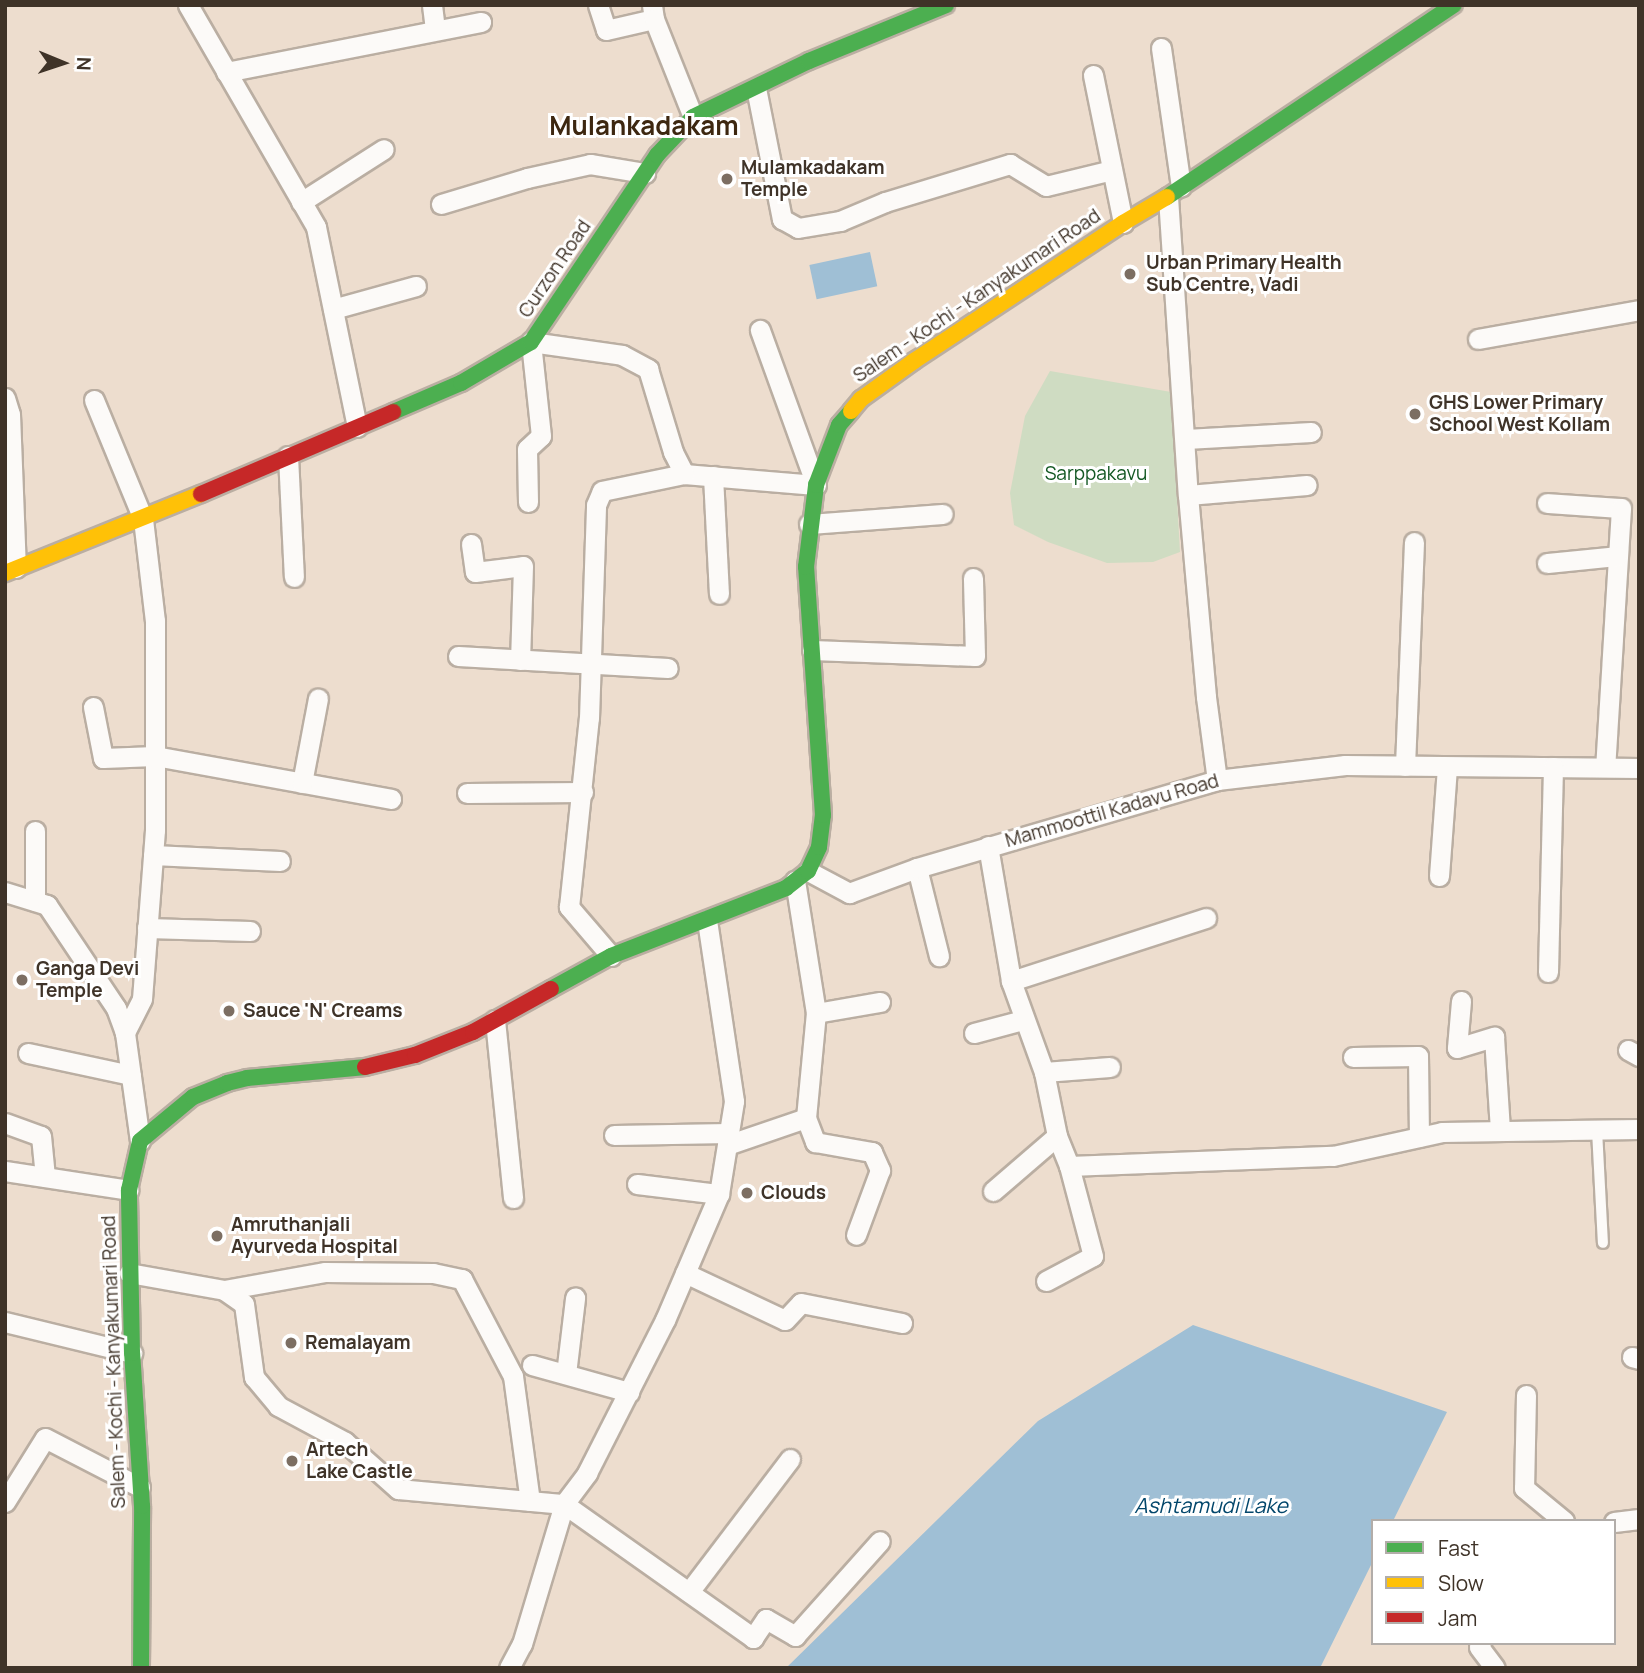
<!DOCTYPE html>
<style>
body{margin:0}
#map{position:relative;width:1644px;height:1673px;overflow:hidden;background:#edddce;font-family:Manrope,sans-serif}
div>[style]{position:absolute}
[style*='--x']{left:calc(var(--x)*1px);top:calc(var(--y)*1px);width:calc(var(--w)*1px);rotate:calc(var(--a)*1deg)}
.green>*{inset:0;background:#cfdcc2}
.water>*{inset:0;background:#9fbfd5;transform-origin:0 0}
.roads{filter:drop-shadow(2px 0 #baaea2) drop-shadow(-2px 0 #baaea2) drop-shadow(0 2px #baaea2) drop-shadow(0 -2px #baaea2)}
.lane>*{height:10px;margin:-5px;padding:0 5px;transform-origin:5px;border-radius:5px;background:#fcfaf8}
.street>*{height:19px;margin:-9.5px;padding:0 9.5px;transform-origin:9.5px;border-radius:9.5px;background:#fcfaf8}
.fast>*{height:16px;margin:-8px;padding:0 8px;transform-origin:8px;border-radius:8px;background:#4caf50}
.slow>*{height:16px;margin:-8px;padding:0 8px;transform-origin:8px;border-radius:8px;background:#ffc107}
.jam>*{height:16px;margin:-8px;padding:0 8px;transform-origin:8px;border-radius:8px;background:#c62828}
.dots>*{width:19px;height:19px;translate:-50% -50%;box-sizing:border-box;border:4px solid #fff;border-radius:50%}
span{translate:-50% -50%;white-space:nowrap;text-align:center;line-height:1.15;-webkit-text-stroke:6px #fff;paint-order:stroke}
.poi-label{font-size:19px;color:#3f3328;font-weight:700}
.left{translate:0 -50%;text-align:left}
.street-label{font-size:19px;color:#3f3328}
.park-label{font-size:19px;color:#135823}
.water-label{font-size:21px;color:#02466b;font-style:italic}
.district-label{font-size:26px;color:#3d2710;font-weight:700}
.frame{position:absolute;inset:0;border:7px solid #3f3328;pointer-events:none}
.legend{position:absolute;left:1371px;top:1519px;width:245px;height:126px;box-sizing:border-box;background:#fff;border:2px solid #b2ada9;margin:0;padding:9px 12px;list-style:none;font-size:21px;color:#3f3328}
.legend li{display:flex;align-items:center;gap:14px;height:35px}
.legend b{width:35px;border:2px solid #b2ada9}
.north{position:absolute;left:28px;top:28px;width:70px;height:70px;-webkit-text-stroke:5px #fff;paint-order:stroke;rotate:92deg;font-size:19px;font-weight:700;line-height:28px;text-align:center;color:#3f3328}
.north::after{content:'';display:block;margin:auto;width:24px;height:32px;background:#3f3328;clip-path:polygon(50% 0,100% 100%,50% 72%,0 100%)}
</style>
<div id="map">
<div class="green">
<i style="clip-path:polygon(1050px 371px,1171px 392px,1180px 552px,1153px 562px,1107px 563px,1048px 542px,1014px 525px,1010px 493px,1025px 416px)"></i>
</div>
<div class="water">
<i style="left:870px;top:252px;width:35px;height:62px;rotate:78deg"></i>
<i style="clip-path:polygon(1193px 1325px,1447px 1412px,1393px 1521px,1373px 1521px,1373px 1561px,1320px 1668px,786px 1668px,1038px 1421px)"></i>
</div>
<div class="roads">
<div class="lane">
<i style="--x:1597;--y:1130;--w:113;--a:87"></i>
</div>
<div class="street">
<i style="--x:188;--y:5;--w:256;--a:60"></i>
<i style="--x:316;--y:227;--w:204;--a:78.4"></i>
<i style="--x:432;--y:5;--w:25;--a:83"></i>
<i style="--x:598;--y:5;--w:26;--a:72"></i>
<i style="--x:606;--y:30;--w:49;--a:-12.9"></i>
<i style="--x:652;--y:5;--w:14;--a:82"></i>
<i style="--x:654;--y:19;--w:105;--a:68.3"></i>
<i style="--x:1161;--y:48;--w:140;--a:81.8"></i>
<i style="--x:226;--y:72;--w:260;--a:-11.1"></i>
<i style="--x:1093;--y:75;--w:151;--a:78.5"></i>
<i style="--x:756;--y:88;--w:134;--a:78.8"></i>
<i style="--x:782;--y:219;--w:18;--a:29"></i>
<i style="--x:798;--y:228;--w:43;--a:-9.5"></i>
<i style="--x:840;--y:221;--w:49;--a:-22.9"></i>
<i style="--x:885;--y:202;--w:131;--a:-16.9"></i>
<i style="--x:1010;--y:164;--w:42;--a:31.4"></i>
<i style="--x:1046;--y:186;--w:68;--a:-13.6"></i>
<i style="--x:1168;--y:197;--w:299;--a:86.2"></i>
<i style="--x:1188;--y:495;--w:203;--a:84.9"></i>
<i style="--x:1206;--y:697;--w:84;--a:82.5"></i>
<i style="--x:301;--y:202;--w:98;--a:-32.6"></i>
<i style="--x:441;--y:204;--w:90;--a:-16.8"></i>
<i style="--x:527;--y:178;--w:65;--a:-12.5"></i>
<i style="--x:590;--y:164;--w:56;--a:9.3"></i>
<i style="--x:333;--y:309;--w:86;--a:-15.5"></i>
<i style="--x:1478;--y:339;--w:164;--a:-10.2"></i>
<i style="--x:5;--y:398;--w:17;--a:73"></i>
<i style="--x:10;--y:414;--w:154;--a:87.8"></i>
<i style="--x:94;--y:400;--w:129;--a:67.6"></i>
<i style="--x:143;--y:519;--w:103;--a:83.3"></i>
<i style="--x:155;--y:621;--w:209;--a:90"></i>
<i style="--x:155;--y:830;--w:169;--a:94.4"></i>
<i style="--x:142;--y:999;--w:38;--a:117"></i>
<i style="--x:1186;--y:439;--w:125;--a:-3.2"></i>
<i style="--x:288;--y:456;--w:121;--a:87.2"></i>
<i style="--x:713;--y:476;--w:118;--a:87.1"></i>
<i style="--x:1188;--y:495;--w:119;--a:-4.8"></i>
<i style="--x:528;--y:502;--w:53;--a:-91.1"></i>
<i style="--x:527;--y:449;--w:19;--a:-43"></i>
<i style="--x:541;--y:436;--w:95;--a:-96.1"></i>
<i style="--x:531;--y:342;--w:92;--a:8.1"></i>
<i style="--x:622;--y:355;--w:30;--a:28"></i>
<i style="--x:648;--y:369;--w:87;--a:73.2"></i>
<i style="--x:673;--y:452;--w:25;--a:63"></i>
<i style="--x:684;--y:474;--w:132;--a:4.8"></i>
<i style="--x:816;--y:485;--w:165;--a:-109.9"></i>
<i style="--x:1547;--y:503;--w:74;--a:3.9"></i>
<i style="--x:1621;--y:508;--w:259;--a:93.5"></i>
<i style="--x:809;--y:524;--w:134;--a:-4.3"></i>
<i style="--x:471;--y:544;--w:28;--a:82"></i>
<i style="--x:475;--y:572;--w:48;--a:-7.1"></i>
<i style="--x:523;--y:566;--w:94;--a:91.8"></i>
<i style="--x:1547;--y:563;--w:70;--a:-5.7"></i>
<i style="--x:812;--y:650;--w:163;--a:2.1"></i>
<i style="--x:975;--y:656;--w:78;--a:-91.5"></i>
<i style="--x:458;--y:656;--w:210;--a:3.3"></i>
<i style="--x:93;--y:707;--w:52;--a:78.9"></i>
<i style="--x:103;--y:758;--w:52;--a:-2.2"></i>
<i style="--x:155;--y:756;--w:240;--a:10.3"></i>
<i style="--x:1405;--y:766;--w:224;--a:-87.7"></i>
<i style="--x:302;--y:783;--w:86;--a:-79.3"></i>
<i style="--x:467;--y:793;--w:116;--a:-0.5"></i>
<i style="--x:35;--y:831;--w:70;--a:90"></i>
<i style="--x:988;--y:846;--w:137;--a:80.3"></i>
<i style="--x:1011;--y:981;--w:97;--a:70.1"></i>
<i style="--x:1044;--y:1072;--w:65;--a:78.5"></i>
<i style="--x:1057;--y:1136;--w:32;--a:68"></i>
<i style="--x:1069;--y:1166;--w:264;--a:-2.2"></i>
<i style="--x:1333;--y:1156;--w:112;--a:-12.4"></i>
<i style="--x:1442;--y:1132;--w:197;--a:-0.9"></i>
<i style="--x:153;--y:855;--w:127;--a:2.7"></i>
<i style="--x:917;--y:868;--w:91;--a:76"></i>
<i style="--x:808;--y:871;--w:47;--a:28.2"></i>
<i style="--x:849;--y:893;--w:72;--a:-20.2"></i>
<i style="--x:917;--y:868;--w:313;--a:-16.3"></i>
<i style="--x:1217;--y:780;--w:129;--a:-6.7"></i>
<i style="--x:1345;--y:765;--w:294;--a:0.6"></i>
<i style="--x:1439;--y:876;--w:108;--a:-85.8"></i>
<i style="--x:5;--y:892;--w:44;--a:17.2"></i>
<i style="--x:47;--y:905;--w:124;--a:56.2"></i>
<i style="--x:116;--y:1008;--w:27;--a:70"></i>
<i style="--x:125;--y:1033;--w:109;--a:82.1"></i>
<i style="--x:147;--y:928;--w:103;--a:1.7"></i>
<i style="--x:611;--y:956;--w:65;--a:-130.6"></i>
<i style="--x:569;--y:907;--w:190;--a:-84"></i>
<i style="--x:589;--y:718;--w:213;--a:-88.1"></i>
<i style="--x:596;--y:505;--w:15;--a:-67"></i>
<i style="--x:602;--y:491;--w:84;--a:-11.7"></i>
<i style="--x:1548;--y:972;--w:205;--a:-88.6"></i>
<i style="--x:1011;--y:981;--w:205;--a:-17.9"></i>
<i style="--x:1461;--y:1001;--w:47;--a:94.9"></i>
<i style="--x:1457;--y:1048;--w:39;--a:-17"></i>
<i style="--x:1494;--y:1037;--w:94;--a:86.3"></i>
<i style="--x:816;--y:1013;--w:65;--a:-9.8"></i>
<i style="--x:495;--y:1020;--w:179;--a:84.2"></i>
<i style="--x:974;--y:1033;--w:51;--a:-14.9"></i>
<i style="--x:1628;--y:1050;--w:13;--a:29"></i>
<i style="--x:28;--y:1053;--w:105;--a:12.1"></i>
<i style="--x:1353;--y:1057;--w:65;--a:-0.9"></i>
<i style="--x:1418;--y:1056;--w:81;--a:89.3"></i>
<i style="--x:1044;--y:1072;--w:66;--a:-4.3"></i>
<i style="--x:806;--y:1118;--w:26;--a:69"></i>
<i style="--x:815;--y:1142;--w:58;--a:10"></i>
<i style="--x:872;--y:1152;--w:20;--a:66"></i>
<i style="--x:880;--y:1170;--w:69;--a:110.3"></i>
<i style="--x:5;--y:1123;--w:38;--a:20"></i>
<i style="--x:41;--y:1136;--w:41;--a:84.4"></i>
<i style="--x:614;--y:1135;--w:115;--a:-1"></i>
<i style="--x:727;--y:1145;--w:83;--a:-18.9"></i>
<i style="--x:806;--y:1118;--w:105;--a:-84.6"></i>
<i style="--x:816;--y:1013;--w:134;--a:-99"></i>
<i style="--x:5;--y:1171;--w:125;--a:8.7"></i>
<i style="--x:637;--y:1184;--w:83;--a:7"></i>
<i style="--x:993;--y:1191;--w:84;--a:-40.7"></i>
<i style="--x:129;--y:1273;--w:97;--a:10.1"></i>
<i style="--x:224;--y:1290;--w:24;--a:35"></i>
<i style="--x:244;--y:1304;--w:74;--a:82.2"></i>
<i style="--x:254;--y:1377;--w:38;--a:50"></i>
<i style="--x:278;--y:1406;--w:76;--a:28.2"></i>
<i style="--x:345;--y:1442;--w:71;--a:41.6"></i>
<i style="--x:398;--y:1489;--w:167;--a:5.2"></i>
<i style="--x:564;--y:1504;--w:39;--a:-53"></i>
<i style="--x:587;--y:1473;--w:172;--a:-63"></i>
<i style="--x:665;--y:1320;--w:137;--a:-66.8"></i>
<i style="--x:719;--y:1194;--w:94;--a:-80.8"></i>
<i style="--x:734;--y:1101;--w:183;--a:-98.5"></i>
<i style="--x:685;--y:1273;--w:110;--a:25.2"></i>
<i style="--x:785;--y:1320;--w:23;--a:-47"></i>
<i style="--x:801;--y:1303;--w:103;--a:11.2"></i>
<i style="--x:1046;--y:1281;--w:53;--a:-28"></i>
<i style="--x:1093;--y:1256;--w:93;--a:-104.9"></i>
<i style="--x:224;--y:1290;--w:103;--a:-10.1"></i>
<i style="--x:325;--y:1272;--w:108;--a:0.5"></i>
<i style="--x:433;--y:1273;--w:30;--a:12"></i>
<i style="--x:462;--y:1279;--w:110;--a:62.3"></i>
<i style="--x:513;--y:1376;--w:126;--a:82.3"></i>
<i style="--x:5;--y:1322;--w:131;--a:13.7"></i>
<i style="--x:1632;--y:1357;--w:7;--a:16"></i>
<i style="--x:532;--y:1365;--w:101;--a:15.6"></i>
<i style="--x:566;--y:1374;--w:77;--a:-83.2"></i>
<i style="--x:1526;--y:1395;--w:93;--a:91.2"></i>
<i style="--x:1524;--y:1488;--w:52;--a:39.5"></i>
<i style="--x:5;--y:1502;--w:75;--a:-58"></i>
<i style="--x:45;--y:1438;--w:107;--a:27.3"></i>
<i style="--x:1614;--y:1522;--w:25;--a:-7"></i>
<i style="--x:689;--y:1592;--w:167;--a:-52.8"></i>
<i style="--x:1481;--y:1643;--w:4;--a:117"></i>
<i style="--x:1479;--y:1647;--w:26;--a:53"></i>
<i style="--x:509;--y:1668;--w:27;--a:-62"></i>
<i style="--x:522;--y:1644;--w:146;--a:-73.3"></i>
<i style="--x:564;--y:1504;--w:232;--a:35.3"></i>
<i style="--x:753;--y:1638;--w:23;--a:-56"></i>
<i style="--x:766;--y:1619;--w:34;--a:30"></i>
<i style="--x:795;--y:1636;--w:127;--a:-48.2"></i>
</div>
<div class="fast">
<i style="--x:1167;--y:197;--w:345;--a:-33.8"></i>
<i style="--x:393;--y:412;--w:74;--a:-23.1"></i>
<i style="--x:461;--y:383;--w:81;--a:-30.4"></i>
<i style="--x:531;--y:342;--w:225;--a:-56"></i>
<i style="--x:657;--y:155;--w:52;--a:-46.5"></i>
<i style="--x:693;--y:117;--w:129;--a:-25.8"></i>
<i style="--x:809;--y:61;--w:148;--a:-22.2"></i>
<i style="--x:551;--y:989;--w:68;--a:-28.8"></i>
<i style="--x:611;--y:956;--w:188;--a:-21.2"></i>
<i style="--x:786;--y:888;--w:28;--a:-38"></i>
<i style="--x:808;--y:871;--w:26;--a:-65"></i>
<i style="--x:819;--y:847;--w:32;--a:-83"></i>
<i style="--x:823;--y:815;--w:249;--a:-93.9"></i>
<i style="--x:806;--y:567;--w:83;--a:-83"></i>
<i style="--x:816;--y:485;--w:64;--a:-69"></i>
<i style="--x:839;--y:425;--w:18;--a:-49"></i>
<i style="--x:141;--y:1668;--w:162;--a:-89.6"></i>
<i style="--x:142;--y:1506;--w:153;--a:-93.7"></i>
<i style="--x:132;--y:1353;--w:163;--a:-91.1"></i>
<i style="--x:129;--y:1190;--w:50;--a:-77.3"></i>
<i style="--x:140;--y:1141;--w:69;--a:-39.7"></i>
<i style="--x:193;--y:1097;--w:37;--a:-22"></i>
<i style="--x:227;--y:1083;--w:21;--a:-14"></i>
<i style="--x:247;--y:1078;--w:119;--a:-5.3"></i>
</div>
<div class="slow">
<i style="--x:851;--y:411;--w:16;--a:-50"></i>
<i style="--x:861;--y:399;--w:65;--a:-35.6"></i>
<i style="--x:914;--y:361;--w:250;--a:-33.4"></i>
<i style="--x:1123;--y:223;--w:51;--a:-30.6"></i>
<i style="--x:5;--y:573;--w:211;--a:-22"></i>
</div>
<div class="jam">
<i style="--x:201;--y:494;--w:209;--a:-23.1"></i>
<i style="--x:365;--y:1067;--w:51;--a:-13.5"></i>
<i style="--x:415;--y:1055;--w:62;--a:-21.6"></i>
<i style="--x:473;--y:1032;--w:89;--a:-28.9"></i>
</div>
</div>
<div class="dots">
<i style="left:727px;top:179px;background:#7c6e62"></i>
<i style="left:1130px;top:274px;background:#7c6e62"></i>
<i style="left:1415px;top:414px;background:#7c6e62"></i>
<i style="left:22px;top:980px;background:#7c6e62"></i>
<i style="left:229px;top:1011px;background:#7c6e62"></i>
<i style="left:747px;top:1193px;background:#7c6e62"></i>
<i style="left:217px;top:1236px;background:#7c6e62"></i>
<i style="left:291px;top:1343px;background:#7c6e62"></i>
<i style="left:292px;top:1461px;background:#7c6e62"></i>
</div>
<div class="poi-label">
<span class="left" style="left:741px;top:179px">Mulamkadakam<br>Temple</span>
<span class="left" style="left:1146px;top:274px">Urban Primary Health<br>Sub Centre, Vadi</span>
<span class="left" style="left:1429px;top:414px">GHS Lower Primary<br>School West Kollam</span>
<span class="left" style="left:36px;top:980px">Ganga Devi<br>Temple</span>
<span class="left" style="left:243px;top:1011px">Sauce 'N' Creams</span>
<span class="left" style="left:761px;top:1193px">Clouds</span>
<span class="left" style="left:231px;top:1236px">Amruthanjali<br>Ayurveda Hospital</span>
<span class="left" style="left:305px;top:1343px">Remalayam</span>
<span class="left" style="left:306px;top:1461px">Artech<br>Lake Castle</span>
</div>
<div class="street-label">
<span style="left:555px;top:269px;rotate:-56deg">Curzon Road</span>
<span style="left:977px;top:296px;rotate:-34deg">Salem - Kochi - Kanyakumari Road</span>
<span style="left:1112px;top:811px;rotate:-16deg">Mammoottil Kadavu Road</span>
<span style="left:114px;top:1362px;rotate:-92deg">Salem - Kochi - Kanyakumari Road</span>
</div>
<div class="park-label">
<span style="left:1096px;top:474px">Sarppakavu</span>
</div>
<div class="water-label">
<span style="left:1211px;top:1505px">Ashtamudi Lake</span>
</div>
<div class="district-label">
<span style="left:644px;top:126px">Mulankadakam</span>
</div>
<div class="frame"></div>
<ul class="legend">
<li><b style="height:9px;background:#4caf50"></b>Fast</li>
<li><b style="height:9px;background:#ffc107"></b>Slow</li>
<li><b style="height:9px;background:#c62828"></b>Jam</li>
</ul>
<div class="north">N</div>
</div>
